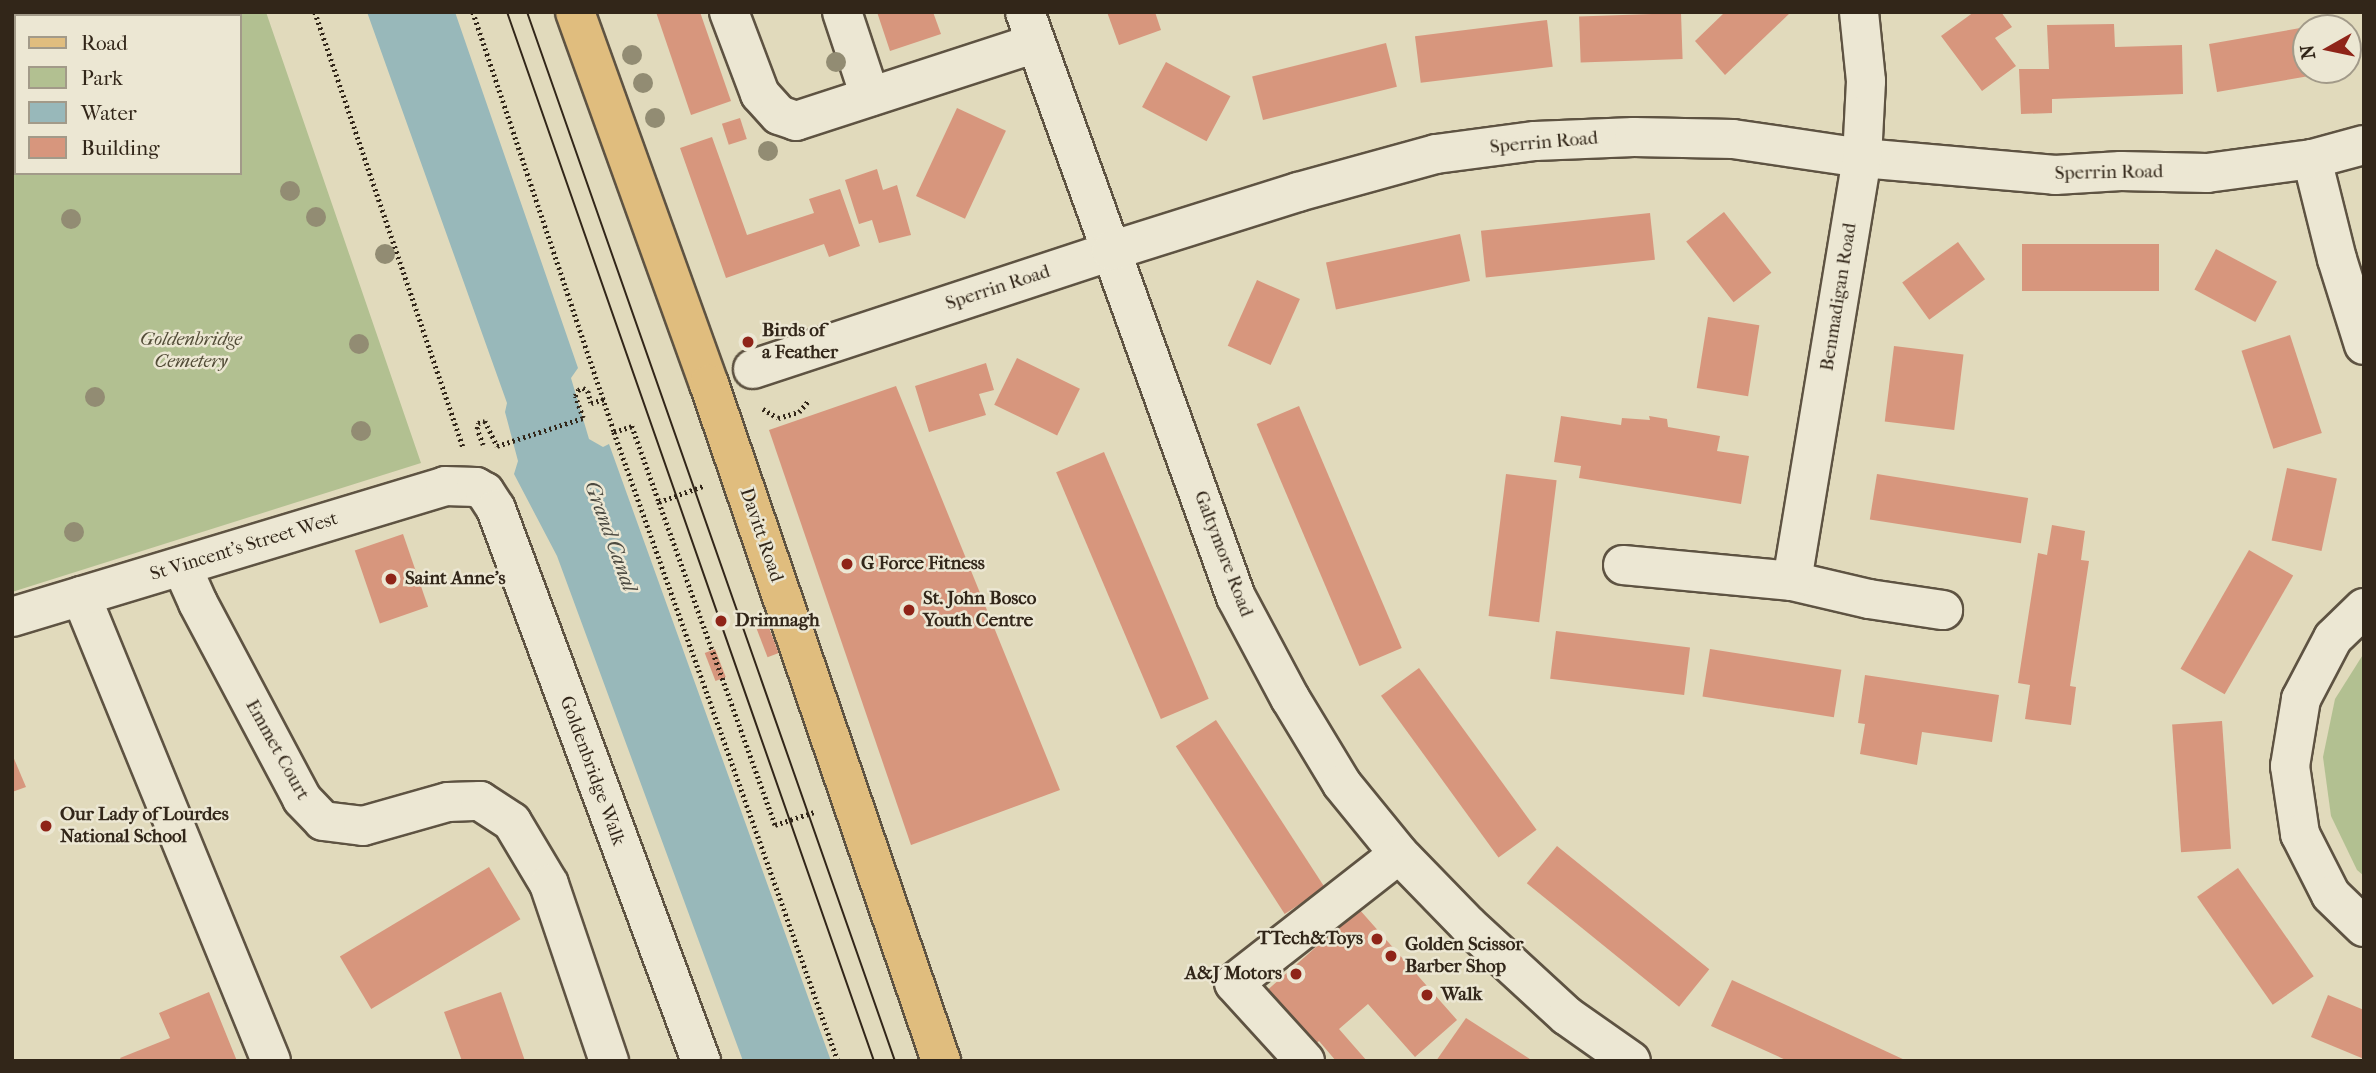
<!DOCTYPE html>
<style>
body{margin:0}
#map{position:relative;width:2376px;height:1073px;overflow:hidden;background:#e1dabc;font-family:"IM FELL French Canon",serif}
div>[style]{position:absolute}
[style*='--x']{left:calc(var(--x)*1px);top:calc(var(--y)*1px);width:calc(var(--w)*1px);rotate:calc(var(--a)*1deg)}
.green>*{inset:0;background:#b2c091}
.water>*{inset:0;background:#98b8ba}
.building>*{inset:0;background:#d7967d;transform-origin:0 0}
.path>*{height:4.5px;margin-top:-2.25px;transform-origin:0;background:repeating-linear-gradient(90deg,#322619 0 2px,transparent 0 5.5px)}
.roads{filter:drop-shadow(2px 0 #5e5342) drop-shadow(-2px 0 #5e5342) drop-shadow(0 2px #5e5342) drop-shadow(0 -2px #5e5342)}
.minor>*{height:38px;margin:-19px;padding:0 19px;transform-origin:19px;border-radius:19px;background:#ece7d3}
.major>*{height:38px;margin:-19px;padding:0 19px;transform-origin:19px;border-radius:19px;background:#e0bd7e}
.tram>*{height:2px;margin:-1px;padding:0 1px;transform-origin:1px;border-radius:1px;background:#322619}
.trees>*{width:20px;height:20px;margin:-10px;border-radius:50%;background:#928c73}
.dots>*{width:19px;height:19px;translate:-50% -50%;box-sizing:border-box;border:4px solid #ece7d3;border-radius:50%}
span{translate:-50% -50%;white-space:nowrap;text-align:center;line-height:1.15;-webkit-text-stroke:5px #ece7d3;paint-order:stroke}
.street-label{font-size:19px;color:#322619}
.poi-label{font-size:19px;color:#322619;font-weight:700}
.left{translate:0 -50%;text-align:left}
.right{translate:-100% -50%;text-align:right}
.park-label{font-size:19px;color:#524c37;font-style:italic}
.water-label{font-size:21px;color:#4c4a41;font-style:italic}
.frame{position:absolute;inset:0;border:14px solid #322619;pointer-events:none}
.legend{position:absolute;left:14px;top:14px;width:228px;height:161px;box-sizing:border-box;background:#ece7d3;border:2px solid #a29a89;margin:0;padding:9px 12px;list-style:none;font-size:21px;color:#322619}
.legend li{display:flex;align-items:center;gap:14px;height:35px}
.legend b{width:35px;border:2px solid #a29a89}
.north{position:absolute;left:2292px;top:14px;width:70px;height:70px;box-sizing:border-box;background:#ece7d3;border:2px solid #a29a89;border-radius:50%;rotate:261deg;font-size:19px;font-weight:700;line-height:28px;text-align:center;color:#322619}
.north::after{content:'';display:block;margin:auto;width:24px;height:32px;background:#8f2418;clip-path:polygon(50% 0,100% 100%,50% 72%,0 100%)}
</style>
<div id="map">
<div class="green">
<i style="clip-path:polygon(evenodd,12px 12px,266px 12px,421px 463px,12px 592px,12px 12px,16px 16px,240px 16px,240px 173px,16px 173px,16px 16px)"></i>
<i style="clip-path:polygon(2364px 653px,2364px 876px,2357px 870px,2331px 816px,2323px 757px,2335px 699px)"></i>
</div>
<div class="water">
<i style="clip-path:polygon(367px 12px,455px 12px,578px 368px,571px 378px,589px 439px,603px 447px,609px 444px,831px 1061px,743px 1061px,557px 556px,514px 474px,518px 461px,505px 412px,507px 403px)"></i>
</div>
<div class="building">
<i style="clip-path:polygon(656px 12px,700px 12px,731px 101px,691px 115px)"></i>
<i style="clip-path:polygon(877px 12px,933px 12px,941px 34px,890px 51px)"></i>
<i style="clip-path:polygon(1107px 12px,1155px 12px,1161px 30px,1119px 45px)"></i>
<i style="clip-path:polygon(1725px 12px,1791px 12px,1725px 75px,1695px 41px)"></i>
<i style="clip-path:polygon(1974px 12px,2001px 12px,2012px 27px,1995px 38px,2016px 66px,1982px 91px,1941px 36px)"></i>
<i style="left:1681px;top:13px;width:46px;height:102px;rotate:88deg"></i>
<i style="left:1547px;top:20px;width:47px;height:133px;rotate:83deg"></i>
<i style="clip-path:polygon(2340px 21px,2341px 28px,2309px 28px,2309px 27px)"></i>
<i style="clip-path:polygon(2114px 24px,2115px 47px,2182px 45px,2183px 94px,2052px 99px,2052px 113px,2021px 114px,2019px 69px,2049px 69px,2047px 25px)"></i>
<i style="clip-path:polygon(2306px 27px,2306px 70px,2338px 71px,2217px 92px,2209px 44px)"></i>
<i style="left:1386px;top:43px;width:45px;height:138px;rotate:76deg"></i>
<i style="left:1166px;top:62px;width:73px;height:51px;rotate:28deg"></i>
<i style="left:957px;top:108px;width:54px;height:97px;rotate:25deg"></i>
<i style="left:740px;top:118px;width:22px;height:19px;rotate:72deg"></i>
<i style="clip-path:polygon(712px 137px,747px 235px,814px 213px,809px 199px,840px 189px,860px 246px,829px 257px,824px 244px,726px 278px,680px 148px)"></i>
<i style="clip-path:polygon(877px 169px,883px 190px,897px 185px,911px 235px,879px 243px,872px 220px,859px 224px,845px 180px)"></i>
<i style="left:1724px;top:212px;width:77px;height:48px;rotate:52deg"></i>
<i style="left:1650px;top:213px;width:47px;height:170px;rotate:84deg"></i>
<i style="left:1460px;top:234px;width:48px;height:137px;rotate:78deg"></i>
<i style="left:1958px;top:242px;width:46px;height:69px;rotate:54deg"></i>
<i style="left:2022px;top:244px;width:137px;height:47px"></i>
<i style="left:2216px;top:249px;width:69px;height:46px;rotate:28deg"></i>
<i style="left:1257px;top:280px;width:47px;height:72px;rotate:24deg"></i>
<i style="left:1708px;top:317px;width:52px;height:72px;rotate:9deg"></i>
<i style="left:2290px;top:335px;width:103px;height:51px;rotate:72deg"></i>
<i style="left:1894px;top:346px;width:70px;height:76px;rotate:7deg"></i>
<i style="left:1017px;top:358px;width:70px;height:52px;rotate:26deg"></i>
<i style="clip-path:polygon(986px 363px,994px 390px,979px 394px,986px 415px,929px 432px,915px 386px)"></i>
<i style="clip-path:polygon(896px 386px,1060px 790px,911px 845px,769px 430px)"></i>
<i style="left:1299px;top:406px;width:263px;height:46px;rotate:67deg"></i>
<i style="clip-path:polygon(1561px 416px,1621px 425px,1622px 418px,1650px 420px,1649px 416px,1667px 419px,1668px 427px,1720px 436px,1717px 451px,1749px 456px,1741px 504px,1579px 478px,1581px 466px,1554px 462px)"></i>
<i style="left:1104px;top:452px;width:268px;height:52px;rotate:67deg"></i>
<i style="left:2287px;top:468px;width:51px;height:74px;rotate:12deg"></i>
<i style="left:1506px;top:474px;width:51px;height:143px;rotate:7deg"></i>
<i style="left:1877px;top:474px;width:153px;height:46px;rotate:9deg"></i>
<i style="clip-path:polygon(2052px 525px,2085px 531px,2081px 560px,2089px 561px,2070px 686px,2076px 687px,2071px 725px,2025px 719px,2030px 685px,2018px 683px,2038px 553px,2047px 555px)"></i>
<i style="left:403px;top:534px;width:77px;height:51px;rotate:71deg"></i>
<i style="left:2249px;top:550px;width:51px;height:137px;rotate:30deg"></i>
<i style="left:768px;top:625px;width:30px;height:12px;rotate:69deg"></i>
<i style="left:1556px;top:631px;width:135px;height:48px;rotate:7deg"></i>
<i style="left:715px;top:649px;width:30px;height:11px;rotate:69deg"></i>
<i style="left:1710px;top:649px;width:133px;height:48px;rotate:9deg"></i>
<i style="left:1419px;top:668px;width:200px;height:47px;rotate:54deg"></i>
<i style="clip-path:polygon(1865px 675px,1999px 695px,1992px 742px,1922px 732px,1917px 765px,1860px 754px,1865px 724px,1858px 723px)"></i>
<i style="left:1216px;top:720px;width:200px;height:48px;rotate:57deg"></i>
<i style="left:2222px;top:721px;width:128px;height:50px;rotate:86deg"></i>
<i style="clip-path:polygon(12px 754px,26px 787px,12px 792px)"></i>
<i style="left:1557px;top:846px;width:196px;height:48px;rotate:39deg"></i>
<i style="left:489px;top:867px;width:61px;height:174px;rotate:59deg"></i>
<i style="left:2238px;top:868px;width:132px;height:50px;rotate:55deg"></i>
<i style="clip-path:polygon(1359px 909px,1457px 1020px,1415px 1057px,1368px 1004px,1339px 1029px,1367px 1061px,1336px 1061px,1319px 1041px,1312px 1047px,1264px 993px)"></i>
<i style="clip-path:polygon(1732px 980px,1853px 1036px,1907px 1061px,1788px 1061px,1711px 1026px)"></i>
<i style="clip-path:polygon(209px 992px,237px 1061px,122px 1061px,120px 1058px,170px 1038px,159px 1013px)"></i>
<i style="clip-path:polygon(501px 992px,525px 1061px,462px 1061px,444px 1012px)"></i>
<i style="clip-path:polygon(2328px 995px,2364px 1010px,2364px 1059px,2311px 1037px)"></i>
<i style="clip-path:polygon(1466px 1018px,1533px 1061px,1436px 1061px)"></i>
</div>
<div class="path">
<i style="--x:315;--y:12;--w:459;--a:71.2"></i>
<i style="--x:473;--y:12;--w:443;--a:71.4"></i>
<i style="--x:614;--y:432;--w:668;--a:70.4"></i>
<i style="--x:763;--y:409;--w:17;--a:31"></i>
<i style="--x:778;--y:418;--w:22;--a:-16"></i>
<i style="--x:799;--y:412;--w:16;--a:-50"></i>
<i style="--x:614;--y:432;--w:19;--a:-18"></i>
<i style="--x:632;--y:426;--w:81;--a:70.4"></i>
<i style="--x:659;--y:502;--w:47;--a:-20"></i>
<i style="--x:483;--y:445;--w:17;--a:-111"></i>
<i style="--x:477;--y:429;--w:6;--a:-81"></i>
<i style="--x:478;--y:423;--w:7;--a:-16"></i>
<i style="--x:485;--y:421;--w:28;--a:64"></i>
<i style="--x:497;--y:446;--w:90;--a:-18"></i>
<i style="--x:583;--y:418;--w:23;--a:-110"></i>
<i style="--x:575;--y:396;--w:7;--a:-63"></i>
<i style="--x:578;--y:390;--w:5;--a:-22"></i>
<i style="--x:583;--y:388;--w:6;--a:31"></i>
<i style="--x:588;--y:391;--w:12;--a:76"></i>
<i style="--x:591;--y:403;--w:14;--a:-17"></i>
<i style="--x:659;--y:502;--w:343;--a:70.2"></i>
<i style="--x:775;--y:825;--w:41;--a:-18.4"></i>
</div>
<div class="roads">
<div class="minor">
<i style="--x:729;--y:12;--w:88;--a:69.3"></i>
<i style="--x:760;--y:94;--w:28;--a:48"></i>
<i style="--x:779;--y:115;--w:18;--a:19"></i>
<i style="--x:796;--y:121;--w:252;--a:-18"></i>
<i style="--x:842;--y:12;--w:89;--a:71.6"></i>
<i style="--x:1025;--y:12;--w:622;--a:70.17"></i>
<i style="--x:1236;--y:597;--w:115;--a:61.9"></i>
<i style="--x:1290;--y:698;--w:100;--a:58.8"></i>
<i style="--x:1342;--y:784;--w:90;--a:50.8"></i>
<i style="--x:1399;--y:854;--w:99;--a:45.8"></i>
<i style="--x:1468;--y:925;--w:134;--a:42.6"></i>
<i style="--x:1567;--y:1016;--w:78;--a:35.1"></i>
<i style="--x:2312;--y:159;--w:103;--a:76"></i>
<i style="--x:2337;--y:259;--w:90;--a:72.6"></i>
<i style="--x:753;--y:369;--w:377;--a:-18.2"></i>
<i style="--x:1111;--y:251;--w:196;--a:-17.5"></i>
<i style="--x:1298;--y:192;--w:143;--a:-15.4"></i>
<i style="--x:1436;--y:154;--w:100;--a:-7.5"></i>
<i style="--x:1535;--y:141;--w:99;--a:-2.3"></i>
<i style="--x:1634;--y:137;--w:99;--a:1.2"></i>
<i style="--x:1733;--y:139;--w:130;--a:8.4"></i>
<i style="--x:1862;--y:158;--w:194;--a:5"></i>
<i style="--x:2055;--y:175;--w:66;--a:-3.5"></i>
<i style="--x:2121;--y:171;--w:86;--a:1.3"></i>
<i style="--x:2207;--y:173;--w:106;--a:-7.6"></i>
<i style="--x:2312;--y:159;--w:54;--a:-15.1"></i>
<i style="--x:1623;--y:565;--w:170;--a:5.4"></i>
<i style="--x:1792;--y:581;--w:79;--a:13.2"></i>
<i style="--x:1869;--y:599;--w:75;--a:8.5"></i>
<i style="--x:182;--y:567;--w:39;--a:66"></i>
<i style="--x:198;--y:603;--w:222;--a:62"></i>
<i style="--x:302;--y:799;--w:30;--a:46"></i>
<i style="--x:323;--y:821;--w:40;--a:7.1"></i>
<i style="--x:363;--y:826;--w:88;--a:-15.8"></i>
<i style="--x:448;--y:802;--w:32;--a:-2"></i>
<i style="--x:480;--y:801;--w:38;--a:33"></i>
<i style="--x:512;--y:822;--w:72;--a:59.2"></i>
<i style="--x:549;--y:884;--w:187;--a:71.3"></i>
<i style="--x:1792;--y:581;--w:429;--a:-80.6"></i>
<i style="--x:1862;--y:158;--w:77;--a:-87"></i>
<i style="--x:1866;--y:81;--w:69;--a:-95.8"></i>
<i style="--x:81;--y:596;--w:502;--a:67.77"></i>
<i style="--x:2364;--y:608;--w:43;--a:135.9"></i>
<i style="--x:2333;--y:638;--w:69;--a:117.7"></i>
<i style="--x:2301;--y:699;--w:68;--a:99.3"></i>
<i style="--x:2290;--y:766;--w:69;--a:81.6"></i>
<i style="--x:2300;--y:834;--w:68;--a:63.1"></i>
<i style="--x:2331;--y:895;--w:46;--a:44.1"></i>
<i style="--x:12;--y:617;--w:452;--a:-16.8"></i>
<i style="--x:445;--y:486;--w:31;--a:2"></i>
<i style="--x:476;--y:487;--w:10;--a:29"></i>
<i style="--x:485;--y:492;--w:20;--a:57"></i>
<i style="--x:496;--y:509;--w:589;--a:69.63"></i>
<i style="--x:1305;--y:1061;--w:105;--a:-132.3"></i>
<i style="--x:1234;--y:983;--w:209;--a:-38"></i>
</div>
<div class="major">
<i style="--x:575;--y:12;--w:395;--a:70.2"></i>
<i style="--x:709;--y:384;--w:716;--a:71.08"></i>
</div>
</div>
<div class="tram">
<i style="--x:507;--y:12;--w:1111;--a:70.72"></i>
<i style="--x:527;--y:12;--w:1112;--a:70.67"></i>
</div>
<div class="trees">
<i style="left:632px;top:55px"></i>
<i style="left:836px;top:62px"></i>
<i style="left:643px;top:83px"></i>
<i style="left:655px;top:118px"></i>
<i style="left:768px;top:151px"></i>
<i style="left:290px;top:191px"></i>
<i style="left:316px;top:217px"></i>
<i style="left:71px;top:219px"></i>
<i style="left:385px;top:254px"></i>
<i style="left:359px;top:344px"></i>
<i style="left:95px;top:397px"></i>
<i style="left:361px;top:431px"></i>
<i style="left:74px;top:532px"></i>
</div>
<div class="dots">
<i style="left:748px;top:342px;background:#8f2418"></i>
<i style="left:847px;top:564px;background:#8f2418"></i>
<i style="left:391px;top:579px;background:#8f2418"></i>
<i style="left:909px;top:610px;background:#8f2418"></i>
<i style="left:721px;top:621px;background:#8f2418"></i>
<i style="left:46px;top:826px;background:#8f2418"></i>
<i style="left:1377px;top:939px;background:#8f2418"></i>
<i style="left:1391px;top:956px;background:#8f2418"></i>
<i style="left:1296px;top:974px;background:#8f2418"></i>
<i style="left:1427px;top:995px;background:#8f2418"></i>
</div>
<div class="street-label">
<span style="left:1544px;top:143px;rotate:-5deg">Sperrin Road</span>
<span style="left:2109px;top:173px;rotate:-1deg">Sperrin Road</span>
<span style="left:998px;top:288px;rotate:-18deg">Sperrin Road</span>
<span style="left:1839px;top:297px;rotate:-81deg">Benmadigan Road</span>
<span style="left:761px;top:535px;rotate:71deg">Davitt Road</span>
<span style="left:244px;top:547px;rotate:-17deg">St Vincent's Street West</span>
<span style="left:1223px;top:554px;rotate:69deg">Galtymore Road</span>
<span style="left:277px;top:750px;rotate:61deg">Emmet Court</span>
<span style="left:592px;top:771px;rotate:70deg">Goldenbridge Walk</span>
</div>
<div class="poi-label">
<span class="left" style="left:762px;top:342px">Birds of<br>a Feather</span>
<span class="left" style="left:861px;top:564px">G Force Fitness</span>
<span class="left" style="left:405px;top:579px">Saint Anne's</span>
<span class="left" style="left:923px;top:610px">St. John Bosco<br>Youth Centre</span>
<span class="left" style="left:735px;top:621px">Drimnagh</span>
<span class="left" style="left:60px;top:826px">Our Lady of Lourdes<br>National School</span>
<span class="right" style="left:1363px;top:939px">TTech&amp;Toys</span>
<span class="left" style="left:1405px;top:956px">Golden Scissor<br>Barber Shop</span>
<span class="right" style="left:1282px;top:974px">A&amp;J Motors</span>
<span class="left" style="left:1441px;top:995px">Walk</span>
</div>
<div class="park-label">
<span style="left:191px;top:351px">Goldenbridge<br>Cemetery</span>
</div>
<div class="water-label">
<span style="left:611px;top:536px;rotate:70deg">Grand Canal</span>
</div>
<div class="frame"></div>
<ul class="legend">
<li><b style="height:9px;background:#e0bd7e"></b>Road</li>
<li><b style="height:19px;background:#b2c091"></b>Park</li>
<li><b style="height:19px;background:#98b8ba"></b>Water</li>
<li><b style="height:19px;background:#d7967d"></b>Building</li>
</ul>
<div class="north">N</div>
</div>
